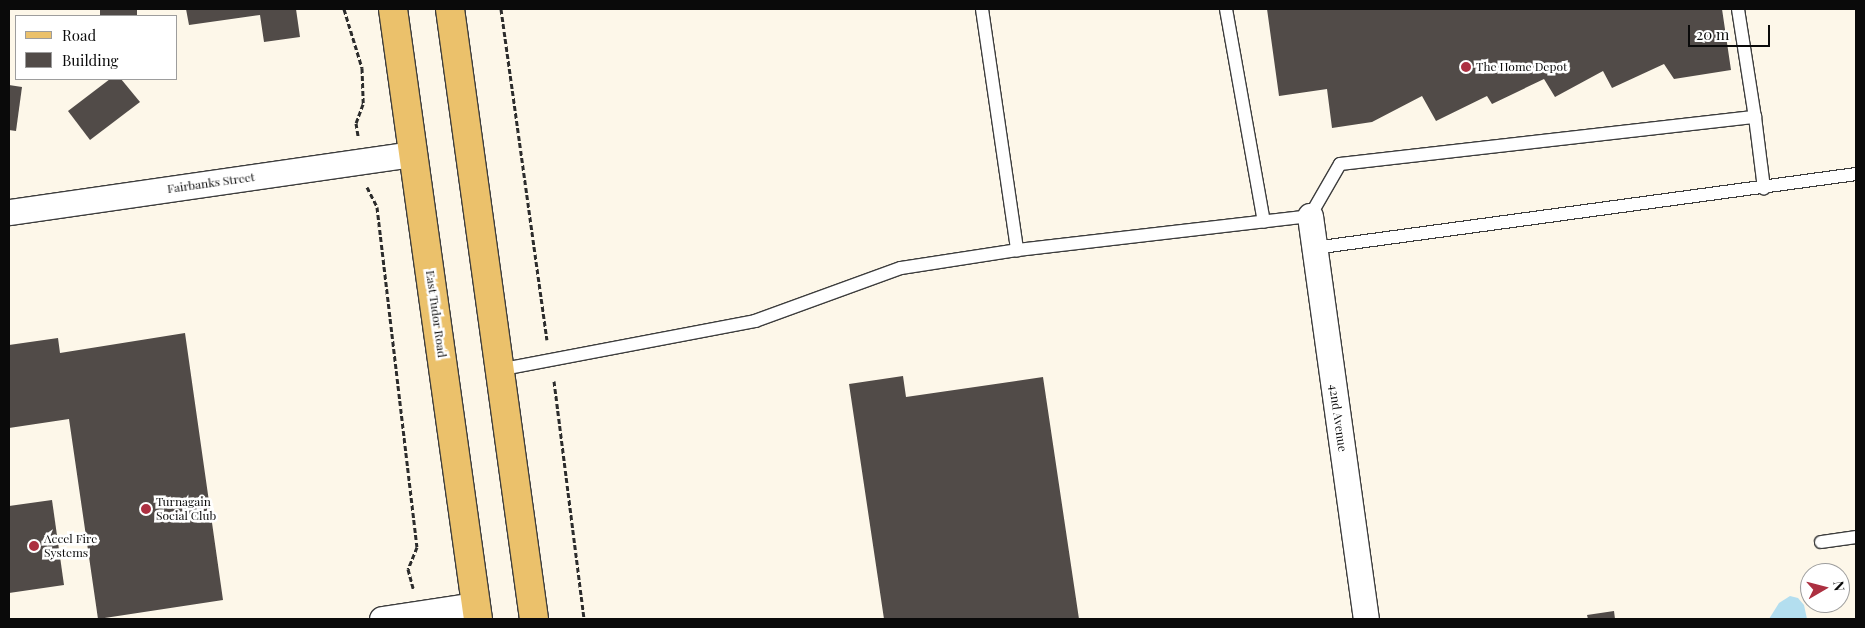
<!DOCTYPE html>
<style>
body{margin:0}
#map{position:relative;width:1865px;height:628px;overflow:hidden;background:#fdf7e9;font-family:"Playfair Display",serif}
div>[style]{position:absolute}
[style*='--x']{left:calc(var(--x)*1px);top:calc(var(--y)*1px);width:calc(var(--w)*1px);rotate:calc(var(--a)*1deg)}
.water>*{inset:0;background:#b3deef}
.building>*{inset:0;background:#514b48;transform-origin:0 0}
.path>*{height:3px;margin-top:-1.5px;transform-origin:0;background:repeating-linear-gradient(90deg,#2c2c2c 0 5px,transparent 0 7.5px)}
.roads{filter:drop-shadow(1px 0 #3d3d3d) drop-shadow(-1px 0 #3d3d3d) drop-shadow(0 1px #3d3d3d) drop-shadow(0 -1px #3d3d3d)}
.lane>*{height:12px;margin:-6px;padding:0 6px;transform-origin:6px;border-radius:6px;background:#fff}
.street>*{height:25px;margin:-12.5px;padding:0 12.5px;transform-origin:12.5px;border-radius:12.5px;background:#fff}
.primary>*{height:28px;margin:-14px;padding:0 14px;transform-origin:14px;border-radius:14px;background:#ebc16b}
.dots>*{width:14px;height:14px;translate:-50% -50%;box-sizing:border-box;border:2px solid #fff;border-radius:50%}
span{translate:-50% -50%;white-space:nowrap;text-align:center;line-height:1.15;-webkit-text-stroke:5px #fff;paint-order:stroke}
.poi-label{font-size:12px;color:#0a0a0a}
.left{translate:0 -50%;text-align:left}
.street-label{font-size:12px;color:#0a0a0a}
.frame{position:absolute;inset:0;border:10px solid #0a0a0a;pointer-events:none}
.legend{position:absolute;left:15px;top:15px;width:162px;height:65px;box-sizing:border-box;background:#fff;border:1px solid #9d9d9d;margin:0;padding:6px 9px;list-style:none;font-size:15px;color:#0a0a0a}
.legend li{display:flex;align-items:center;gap:10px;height:25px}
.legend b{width:25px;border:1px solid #9d9d9d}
.north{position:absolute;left:1800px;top:563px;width:50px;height:50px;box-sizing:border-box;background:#fff;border:1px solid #9d9d9d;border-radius:50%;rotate:82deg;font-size:14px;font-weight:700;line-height:20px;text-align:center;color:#0a0a0a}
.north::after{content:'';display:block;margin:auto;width:18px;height:22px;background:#ac3041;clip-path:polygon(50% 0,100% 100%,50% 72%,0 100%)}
.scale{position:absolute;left:1688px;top:25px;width:82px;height:22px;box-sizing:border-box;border:2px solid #0a0a0a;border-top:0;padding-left:6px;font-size:15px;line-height:18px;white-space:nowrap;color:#0a0a0a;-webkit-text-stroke:4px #fff;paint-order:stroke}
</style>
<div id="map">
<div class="water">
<i style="clip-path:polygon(1790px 596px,1798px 598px,1804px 605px,1807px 619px,1769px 619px,1779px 603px)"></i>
</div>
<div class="building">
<i style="left:100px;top:9px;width:37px;height:7px"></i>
<i style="clip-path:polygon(186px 9px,296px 9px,300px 37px,264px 42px,260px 15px,189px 25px)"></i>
<i style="clip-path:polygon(1267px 9px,1722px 9px,1731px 70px,1674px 79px,1664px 64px,1612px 88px,1603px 71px,1555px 97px,1544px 79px,1492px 104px,1487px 96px,1436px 121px,1422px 96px,1372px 122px,1332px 128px,1327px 89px,1279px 96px)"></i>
<i style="clip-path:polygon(110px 79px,121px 79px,140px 102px,90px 140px,68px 111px)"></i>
<i style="clip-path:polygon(9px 85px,22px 87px,16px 131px,9px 130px)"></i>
<i style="clip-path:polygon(185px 333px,223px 600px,98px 619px,69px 419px,9px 428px,9px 345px,58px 338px,60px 353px)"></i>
<i style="clip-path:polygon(903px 376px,906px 397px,1043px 377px,1079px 619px,884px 619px,849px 384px)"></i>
<i style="clip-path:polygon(52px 500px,64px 585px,9px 593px,9px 506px)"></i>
<i style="clip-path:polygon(1614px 611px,1615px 619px,1588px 619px,1587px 615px)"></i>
</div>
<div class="path">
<i style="--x:344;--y:9;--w:62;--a:73"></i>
<i style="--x:362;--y:68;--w:36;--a:88"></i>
<i style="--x:363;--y:104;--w:20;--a:110"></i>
<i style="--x:356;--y:123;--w:13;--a:81"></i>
<i style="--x:501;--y:9;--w:334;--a:82.1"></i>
<i style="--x:367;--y:187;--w:22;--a:63"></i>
<i style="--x:377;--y:207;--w:342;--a:83.3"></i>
<i style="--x:417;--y:547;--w:24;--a:112"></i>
<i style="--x:408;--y:569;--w:20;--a:75"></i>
<i style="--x:554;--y:381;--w:240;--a:82.8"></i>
</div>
<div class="roads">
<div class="lane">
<i style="--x:982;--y:9;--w:244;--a:81.7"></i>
<i style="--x:1226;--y:9;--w:216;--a:79.9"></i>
<i style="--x:1738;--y:9;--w:109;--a:81.1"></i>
<i style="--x:1314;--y:248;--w:547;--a:-7.77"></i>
<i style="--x:498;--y:370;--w:262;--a:-10.8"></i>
<i style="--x:755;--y:321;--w:155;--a:-20"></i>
<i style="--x:901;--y:268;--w:117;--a:-8.8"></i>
<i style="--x:1017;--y:250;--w:295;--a:-6.6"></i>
<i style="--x:1310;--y:216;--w:60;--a:-60"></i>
<i style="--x:1340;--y:164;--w:418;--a:-6.5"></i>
<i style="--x:1755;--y:117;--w:72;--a:82.8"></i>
<i style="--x:1821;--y:542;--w:35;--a:-8"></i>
</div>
<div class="street">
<i style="--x:9;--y:212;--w:408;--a:-8.2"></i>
<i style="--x:1310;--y:216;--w:407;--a:82.1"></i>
<i style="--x:382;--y:619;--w:95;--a:-8.5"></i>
</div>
<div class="primary">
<i style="--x:393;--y:9;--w:616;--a:82.07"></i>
<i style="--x:450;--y:9;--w:616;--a:82.16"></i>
</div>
</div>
<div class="dots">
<i style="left:1466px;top:67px;background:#ac3041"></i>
<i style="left:146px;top:509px;background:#ac3041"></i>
<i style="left:34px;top:546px;background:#ac3041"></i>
</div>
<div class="poi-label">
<span class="left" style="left:1476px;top:67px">The Home Depot</span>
<span class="left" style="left:156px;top:509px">Turnagain<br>Social Club</span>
<span class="left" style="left:44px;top:546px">Accel Fire<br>Systems</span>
</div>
<div class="street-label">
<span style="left:211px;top:183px;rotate:-8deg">Fairbanks Street</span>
<span style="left:436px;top:314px;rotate:82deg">East Tudor Road</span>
<span style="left:1338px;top:418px;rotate:82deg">42nd Avenue</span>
</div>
<div class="frame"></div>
<ul class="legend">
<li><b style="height:6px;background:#ebc16b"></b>Road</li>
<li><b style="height:14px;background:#514b48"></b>Building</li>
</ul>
<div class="north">N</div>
<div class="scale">20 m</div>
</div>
